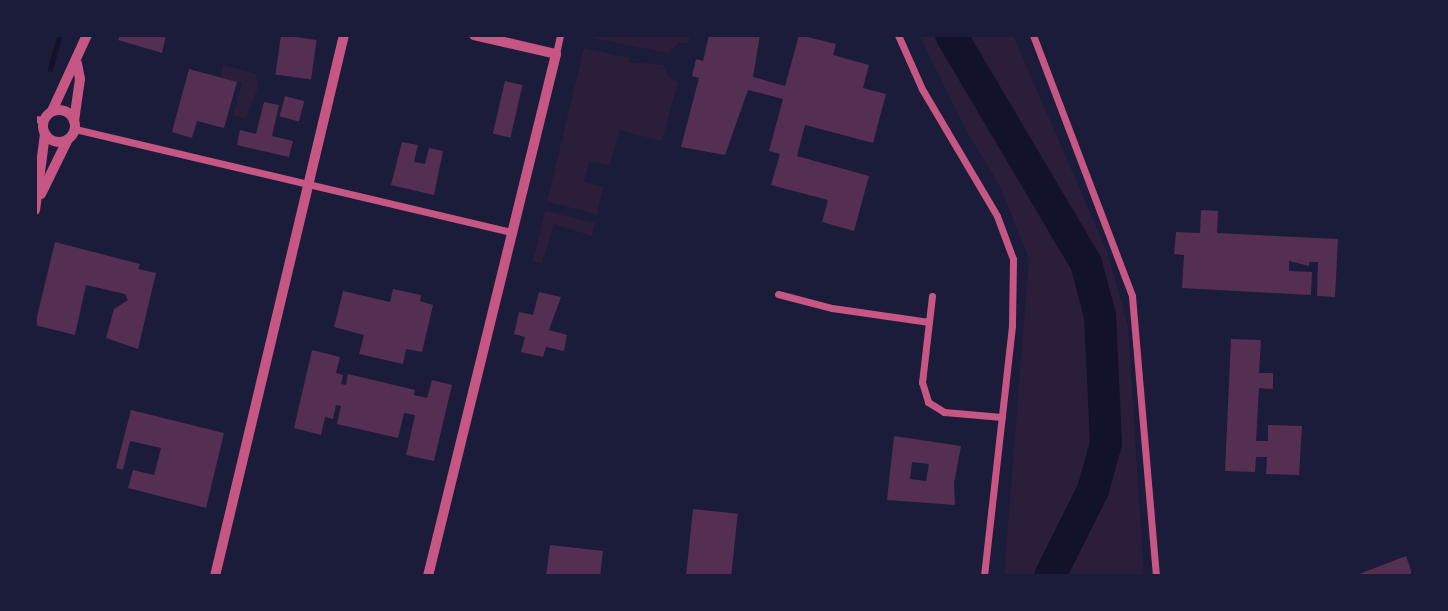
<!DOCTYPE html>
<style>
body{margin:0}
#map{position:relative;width:1448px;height:611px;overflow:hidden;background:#1b1b3a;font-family:Manrope,sans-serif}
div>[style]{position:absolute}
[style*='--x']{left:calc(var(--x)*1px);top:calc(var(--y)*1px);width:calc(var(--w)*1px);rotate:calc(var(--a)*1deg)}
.green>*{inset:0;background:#2a1e3b}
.stream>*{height:5px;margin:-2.5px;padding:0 2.5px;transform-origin:2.5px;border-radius:2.5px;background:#12122b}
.river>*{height:32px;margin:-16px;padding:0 16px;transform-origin:16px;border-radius:16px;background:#12122b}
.building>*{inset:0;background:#542f53;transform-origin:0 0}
.minor>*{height:7px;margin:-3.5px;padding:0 3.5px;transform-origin:3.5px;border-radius:3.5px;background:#c65784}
.tertiary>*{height:10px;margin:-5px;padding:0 5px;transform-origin:5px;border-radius:5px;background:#c65784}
.tertiary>.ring{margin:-5px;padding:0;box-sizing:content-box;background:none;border:10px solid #c65784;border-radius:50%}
span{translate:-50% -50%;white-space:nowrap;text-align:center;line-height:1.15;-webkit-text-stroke:6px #1b1b3a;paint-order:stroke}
.frame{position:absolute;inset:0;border:37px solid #1b1b3a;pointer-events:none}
</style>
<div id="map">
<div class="green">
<i style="clip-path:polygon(690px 35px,688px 43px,679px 43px,667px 53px,587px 37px)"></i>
<i style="clip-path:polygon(919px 35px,1013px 35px,1107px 252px,1128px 326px,1144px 576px,1004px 576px,1029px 259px,1000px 186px,967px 132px)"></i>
<i style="clip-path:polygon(584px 48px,629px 58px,629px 62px,664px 65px,669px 77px,678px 82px,662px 141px,619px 130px,610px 165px,589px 161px,584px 182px,603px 187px,597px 214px,547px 202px)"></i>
<i style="clip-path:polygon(223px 65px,256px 74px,258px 87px,246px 119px,233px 115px,242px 83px,220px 78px)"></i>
<i style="clip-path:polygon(545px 211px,595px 223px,592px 236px,554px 224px,542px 263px,533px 261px)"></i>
</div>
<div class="stream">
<i style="--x:50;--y:69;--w:35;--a:-74"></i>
</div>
<div class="river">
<i style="--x:951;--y:35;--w:265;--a:59.4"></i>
<i style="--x:1086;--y:263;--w:55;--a:75.2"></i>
<i style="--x:1100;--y:316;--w:127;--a:87.3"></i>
<i style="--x:1106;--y:443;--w:49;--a:105.5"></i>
<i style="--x:1093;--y:490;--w:96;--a:116.6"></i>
</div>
<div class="building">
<i style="clip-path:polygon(120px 35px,166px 35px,162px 53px,118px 40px)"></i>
<i style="left:281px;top:35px;width:36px;height:40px;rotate:8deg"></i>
<i style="clip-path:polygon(709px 35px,760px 35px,753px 77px,785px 86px,799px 35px,836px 44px,833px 55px,869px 65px,863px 88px,886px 94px,873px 143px,805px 125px,797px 156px,869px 176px,854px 231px,822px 222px,828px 200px,771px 185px,780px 154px,769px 151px,783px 99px,748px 90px,725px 155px,681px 147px,699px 78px,692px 76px,696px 59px,703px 61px)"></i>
<i style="clip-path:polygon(189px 69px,237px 82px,224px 128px,197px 121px,192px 138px,172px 132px)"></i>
<i style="left:505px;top:81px;width:18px;height:54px;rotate:13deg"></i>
<i style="left:285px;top:96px;width:20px;height:21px;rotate:15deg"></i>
<i style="clip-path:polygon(264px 102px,279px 105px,272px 136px,293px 141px,289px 157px,237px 145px,240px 130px,256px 134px)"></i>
<i style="clip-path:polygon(402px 142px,418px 145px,414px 162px,425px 164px,429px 148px,443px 151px,434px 195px,391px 185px)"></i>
<i style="clip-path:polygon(1201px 210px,1218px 211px,1217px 233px,1338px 239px,1335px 297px,1317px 296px,1318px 262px,1309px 262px,1309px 266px,1289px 261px,1289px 271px,1312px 272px,1311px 295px,1182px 288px,1184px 255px,1174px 254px,1176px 232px,1200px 233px)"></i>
<i style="clip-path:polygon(55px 242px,132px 262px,140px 264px,138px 269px,156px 273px,138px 349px,106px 338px,114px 309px,128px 300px,125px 294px,86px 285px,75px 335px,35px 325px)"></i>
<i style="clip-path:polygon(393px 289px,421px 295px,420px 301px,433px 305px,422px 352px,406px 349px,403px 364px,359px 354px,364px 335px,334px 327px,343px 291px,390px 302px)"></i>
<i style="clip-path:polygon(539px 292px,561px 297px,549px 330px,567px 335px,564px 351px,546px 347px,543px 357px,521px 352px,525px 337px,514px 334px,519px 312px,533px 315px)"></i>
<i style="clip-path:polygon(1231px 339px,1261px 340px,1259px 373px,1273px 373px,1273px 389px,1259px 388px,1256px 441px,1268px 441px,1268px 425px,1302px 426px,1299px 475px,1266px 474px,1267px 457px,1256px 457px,1255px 472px,1225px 471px)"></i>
<i style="clip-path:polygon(312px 350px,340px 357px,336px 373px,343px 375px,341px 384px,346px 385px,348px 374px,415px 390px,414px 395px,427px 398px,432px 380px,452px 385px,434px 461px,406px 455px,415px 415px,404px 413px,398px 438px,337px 424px,341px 406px,336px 405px,333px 419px,325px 417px,321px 435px,294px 428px)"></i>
<i style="clip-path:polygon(131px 410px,224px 433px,206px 508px,128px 488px,133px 470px,154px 475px,161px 448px,130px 441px,123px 470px,116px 468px)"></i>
<i style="clip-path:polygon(evenodd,894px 436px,961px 446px,954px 483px,955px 505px,887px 500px,894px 436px,912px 462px,929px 464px,926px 481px,910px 479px,912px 462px)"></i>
<i style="left:693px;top:509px;width:45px;height:67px;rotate:6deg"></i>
<i style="clip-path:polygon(550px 545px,603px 551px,600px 576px,546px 576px)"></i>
<i style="clip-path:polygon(1406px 556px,1413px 576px,1354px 576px)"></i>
</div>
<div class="minor">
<i style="--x:898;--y:35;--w:59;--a:66"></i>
<i style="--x:922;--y:89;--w:147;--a:59.4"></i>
<i style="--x:997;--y:216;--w:46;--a:69.6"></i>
<i style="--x:1013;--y:259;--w:67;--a:90.9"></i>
<i style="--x:1012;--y:326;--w:252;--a:96.4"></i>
<i style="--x:1033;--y:35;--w:279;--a:69.2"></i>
<i style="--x:1132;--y:296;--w:281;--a:85.1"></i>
<i style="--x:556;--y:54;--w:19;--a:-78"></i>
<i style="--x:35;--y:119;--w:9;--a:6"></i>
<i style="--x:75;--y:129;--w:448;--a:13.3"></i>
<i style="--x:778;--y:294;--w:56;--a:14.5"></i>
<i style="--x:832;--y:308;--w:98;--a:8.2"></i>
<i style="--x:932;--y:296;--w:87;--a:96.6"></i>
<i style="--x:922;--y:382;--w:21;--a:73"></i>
<i style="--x:928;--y:402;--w:19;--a:32"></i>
<i style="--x:944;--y:412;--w:58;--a:4.9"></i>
</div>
<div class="tertiary">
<i class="ring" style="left:43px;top:110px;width:22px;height:22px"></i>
<i style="--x:52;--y:111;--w:84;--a:-65.3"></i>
<i style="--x:74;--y:121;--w:42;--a:-81.9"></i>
<i style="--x:80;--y:79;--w:16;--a:-101"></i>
<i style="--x:41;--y:194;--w:61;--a:-63.9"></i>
<i style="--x:35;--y:210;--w:77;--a:-82.5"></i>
<i style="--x:215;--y:576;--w:556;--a:-76.59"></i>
<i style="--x:428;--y:576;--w:537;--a:-76.22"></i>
<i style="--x:556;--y:54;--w:84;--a:-167"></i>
</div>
<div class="frame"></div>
</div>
